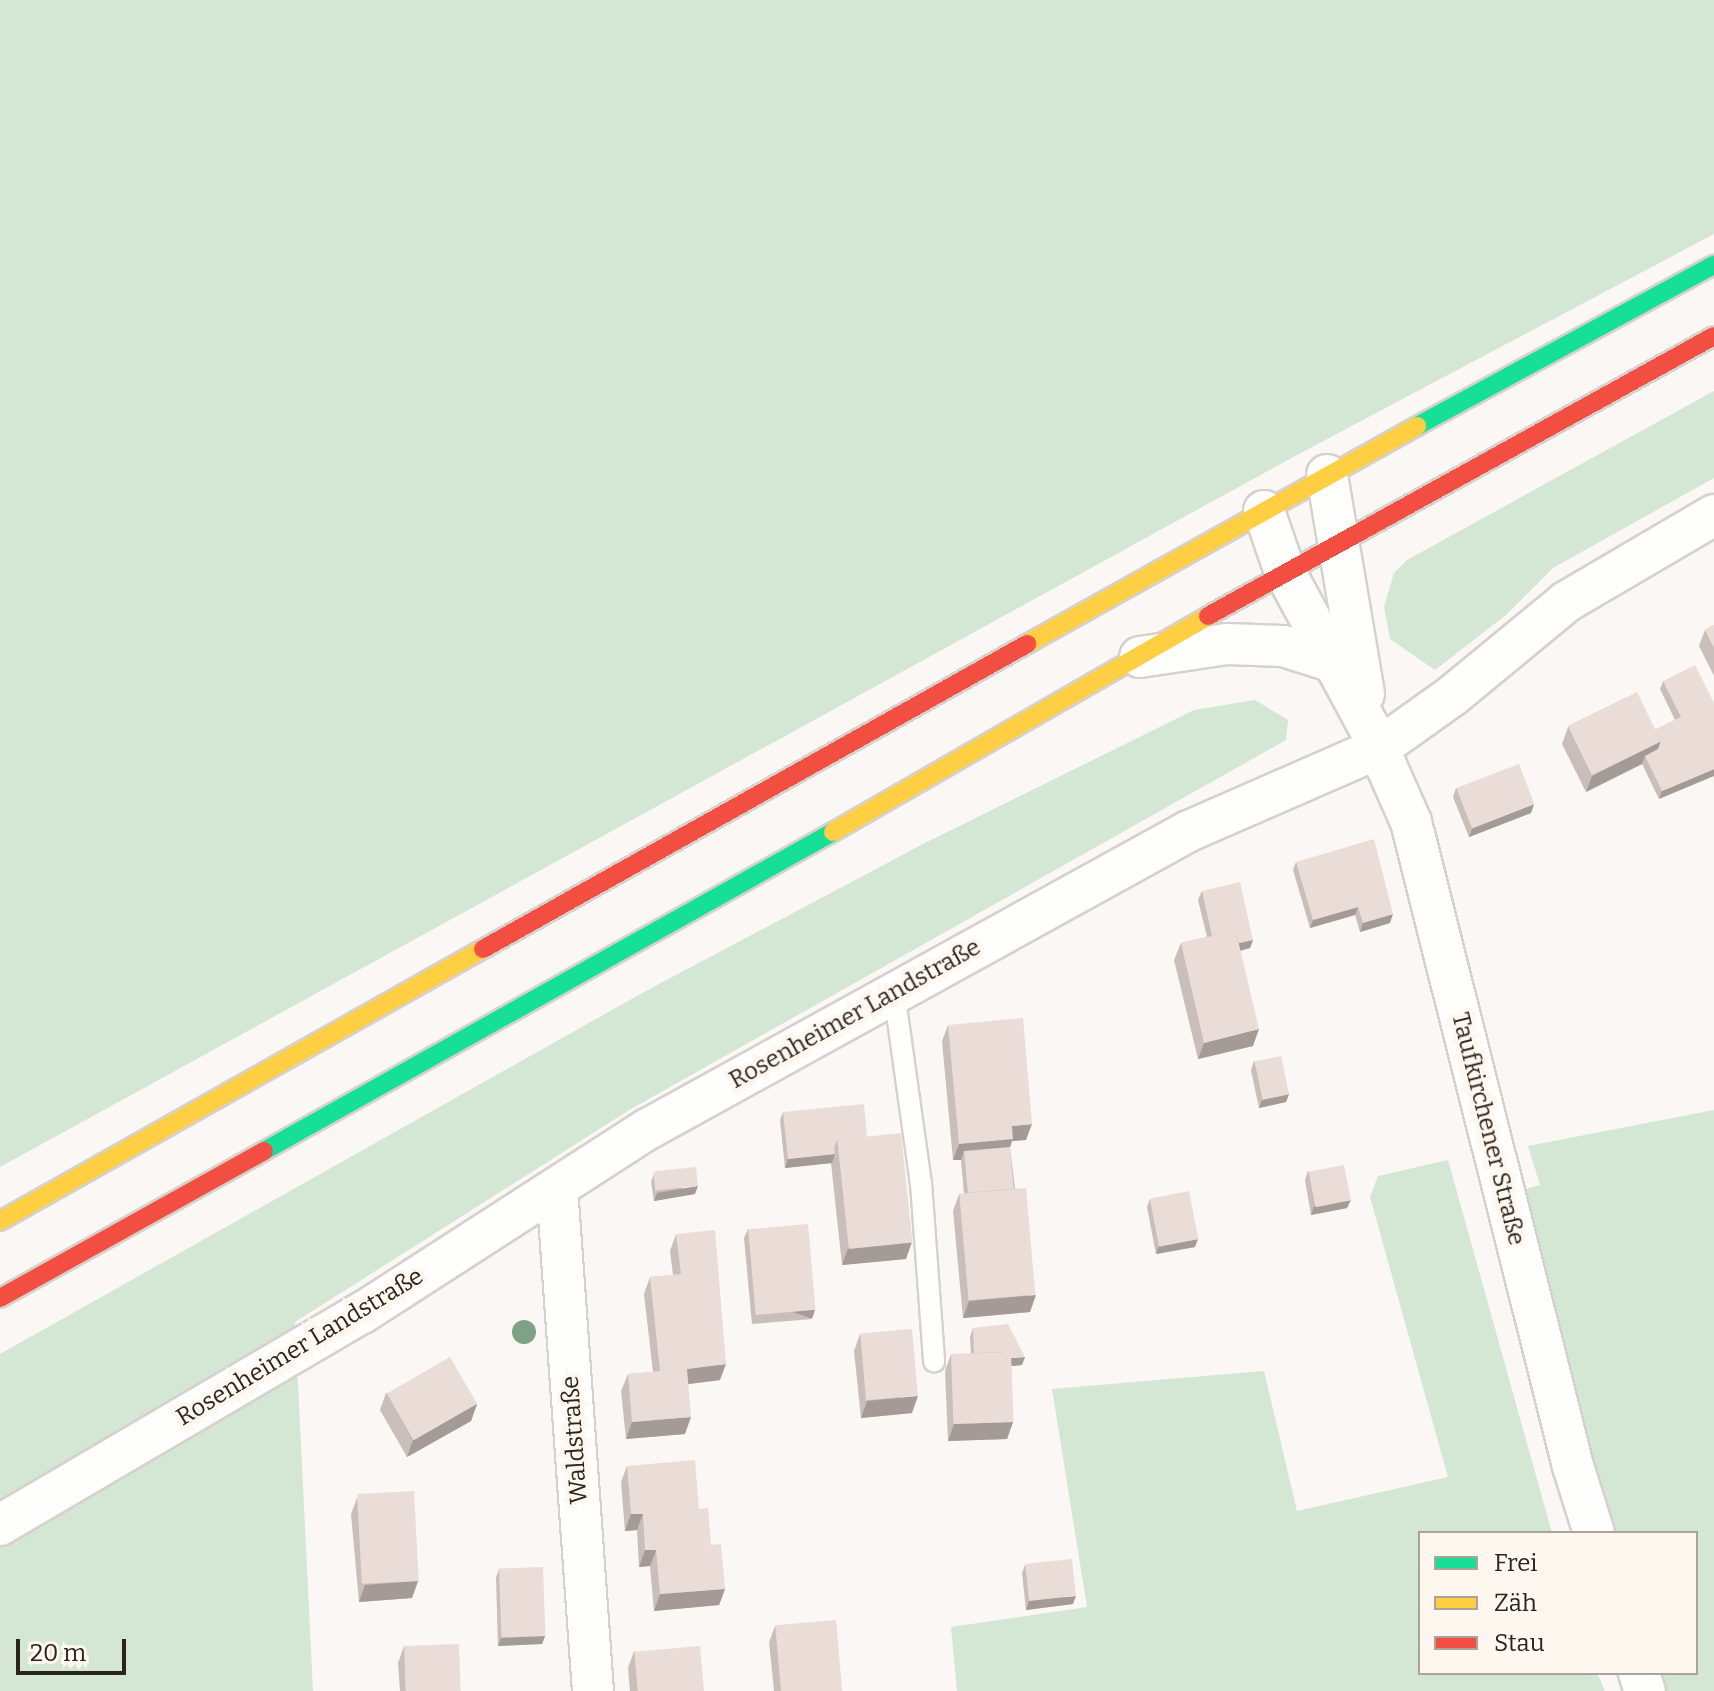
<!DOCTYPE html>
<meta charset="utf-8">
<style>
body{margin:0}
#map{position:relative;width:1714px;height:1691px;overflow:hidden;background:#faf7f4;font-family:Bitter,serif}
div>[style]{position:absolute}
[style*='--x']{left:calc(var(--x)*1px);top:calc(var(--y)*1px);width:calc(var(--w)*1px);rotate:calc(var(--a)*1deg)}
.green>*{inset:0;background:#d4e6d4}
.roads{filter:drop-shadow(2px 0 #d6d1cc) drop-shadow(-2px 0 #d6d1cc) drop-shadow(0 2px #d6d1cc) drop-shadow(0 -2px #d6d1cc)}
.lane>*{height:20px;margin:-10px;padding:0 10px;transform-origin:10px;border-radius:10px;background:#fefefd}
.street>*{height:40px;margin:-20px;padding:0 20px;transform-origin:20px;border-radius:20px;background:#fefefd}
.fast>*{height:18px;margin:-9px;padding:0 9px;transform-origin:9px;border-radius:9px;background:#16e098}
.slow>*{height:18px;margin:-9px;padding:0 9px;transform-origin:9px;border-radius:9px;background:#ffcf43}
.jam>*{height:18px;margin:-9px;padding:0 9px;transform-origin:9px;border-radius:9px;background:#f24e42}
.trees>*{width:24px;height:24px;margin:-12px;border-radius:50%;background:#7da384}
.wall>*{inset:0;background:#c9beb9}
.shaded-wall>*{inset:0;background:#a49b96;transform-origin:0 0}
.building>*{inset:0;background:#eaddd7;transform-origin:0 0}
span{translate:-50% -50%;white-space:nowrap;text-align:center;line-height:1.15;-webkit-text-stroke:8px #fef7f0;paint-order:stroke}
.street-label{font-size:24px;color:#2a241e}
.legend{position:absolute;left:1418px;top:1531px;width:280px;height:144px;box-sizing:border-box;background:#fef7f0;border:2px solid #a9a39c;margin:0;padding:10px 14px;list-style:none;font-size:24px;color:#2a241e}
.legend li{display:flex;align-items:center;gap:16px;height:40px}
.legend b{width:40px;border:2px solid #a9a39c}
.scale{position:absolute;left:16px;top:1639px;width:110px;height:36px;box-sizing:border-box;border:4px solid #2a241e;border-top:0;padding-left:10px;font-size:24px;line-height:28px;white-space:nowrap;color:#2a241e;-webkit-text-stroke:6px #fef7f0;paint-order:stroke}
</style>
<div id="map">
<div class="green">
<i style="clip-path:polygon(0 0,1714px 0,1714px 234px,1295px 456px,0 1167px)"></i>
<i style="clip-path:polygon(1714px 391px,1714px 478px,1553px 568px,1506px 615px,1435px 670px,1390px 639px,1384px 607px,1394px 573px,1407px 560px)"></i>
<i style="clip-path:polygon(1255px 700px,1288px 720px,1286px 740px,631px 1109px,295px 1322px,313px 1691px,0 1691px,0 1354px,644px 992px,923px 844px,1194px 710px)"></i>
<i style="clip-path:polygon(1714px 1110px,1714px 1691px,1663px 1691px,1656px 1673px,1696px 1673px,1696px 1533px,1610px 1533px,1511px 1193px,1540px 1185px,1528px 1146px)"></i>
<i style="clip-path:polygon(1448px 1160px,1552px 1533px,1420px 1533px,1420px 1673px,1597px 1673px,1605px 1691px,957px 1691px,951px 1627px,1087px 1607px,1052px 1389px,1264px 1371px,1297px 1511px,1448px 1477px,1370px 1197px,1378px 1176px)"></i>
</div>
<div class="roads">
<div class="lane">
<i style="--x:894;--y:992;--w:193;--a:82"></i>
<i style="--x:921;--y:1183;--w:179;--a:85.8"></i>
</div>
<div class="street">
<i style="--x:1327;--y:475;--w:222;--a:80.4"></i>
<i style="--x:1264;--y:511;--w:65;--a:71"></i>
<i style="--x:1285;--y:572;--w:179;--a:61.6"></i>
<i style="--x:1370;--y:729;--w:102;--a:66.2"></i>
<i style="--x:1411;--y:822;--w:664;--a:75.88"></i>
<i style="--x:1573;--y:1466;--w:70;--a:72.6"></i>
<i style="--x:1140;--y:657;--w:88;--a:-8.5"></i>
<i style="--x:1227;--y:644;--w:56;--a:2"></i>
<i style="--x:1283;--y:646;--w:52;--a:17.7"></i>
<i style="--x:557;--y:1188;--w:504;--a:85.91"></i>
<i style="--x:0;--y:1525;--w:420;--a:-30.4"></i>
<i style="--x:362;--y:1313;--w:340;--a:-32.8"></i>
<i style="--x:648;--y:1129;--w:618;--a:-28.85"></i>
<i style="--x:1189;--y:831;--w:207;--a:-23.6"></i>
<i style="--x:1379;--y:748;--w:90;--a:-35.5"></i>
<i style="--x:1452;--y:696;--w:148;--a:-39.5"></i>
<i style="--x:1566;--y:602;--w:172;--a:-30.4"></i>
<i style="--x:1639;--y:1673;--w:19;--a:72"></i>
</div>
<div class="fast">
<i style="--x:1417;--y:426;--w:338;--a:-28.5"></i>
<i style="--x:264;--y:1151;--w:652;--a:-29.28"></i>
</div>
<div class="slow">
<i style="--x:1027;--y:644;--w:447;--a:-29.2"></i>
<i style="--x:833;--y:832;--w:433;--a:-29.9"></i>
<i style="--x:0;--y:1221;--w:554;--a:-29.39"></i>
</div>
<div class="jam">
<i style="--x:1208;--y:616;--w:578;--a:-28.96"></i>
<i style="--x:483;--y:949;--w:624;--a:-29.28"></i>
<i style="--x:0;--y:1298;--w:302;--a:-29.1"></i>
</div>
</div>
<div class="trees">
<i style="left:524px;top:1332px"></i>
</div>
<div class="wall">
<i style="clip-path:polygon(1714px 625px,1714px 676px,1699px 646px,1705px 630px)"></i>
<i style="clip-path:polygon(1663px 681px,1714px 703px,1659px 799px,1642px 764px,1586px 792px,1562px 744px,1568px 727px,1655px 730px,1675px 720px,1660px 689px)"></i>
<i style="clip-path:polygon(1456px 788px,1534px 804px,1531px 813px,1469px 837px,1453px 797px)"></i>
<i style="clip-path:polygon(1296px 862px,1390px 923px,1360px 932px,1355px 915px,1310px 928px,1293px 870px)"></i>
<i style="clip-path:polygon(1202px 891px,1253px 940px,1250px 948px,1240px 951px,1253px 1046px,1198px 1059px,1174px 960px,1181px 943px,1207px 937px,1198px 900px)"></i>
<i style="clip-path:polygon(948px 1025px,1026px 1140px,1012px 1141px,1010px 1147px,1030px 1312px,963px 1318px,953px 1211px,959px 1194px,964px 1194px,961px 1160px,953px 1160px,942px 1041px)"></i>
<i style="clip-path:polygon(1254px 1061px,1289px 1094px,1286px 1102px,1259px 1108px,1251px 1070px)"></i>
<i style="clip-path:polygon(783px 1112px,867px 1137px,906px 1259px,842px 1265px,831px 1163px,785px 1168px,780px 1120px)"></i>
<i style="clip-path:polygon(1308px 1171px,1347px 1208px,1311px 1215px,1305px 1180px)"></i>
<i style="clip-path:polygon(654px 1174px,695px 1194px,654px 1201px,651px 1182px)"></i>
<i style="clip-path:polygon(1150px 1199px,1195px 1247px,1156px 1254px,1147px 1207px)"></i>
<i style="clip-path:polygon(748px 1229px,812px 1319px,752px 1324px,744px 1238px)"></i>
<i style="clip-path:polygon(676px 1234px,720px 1380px,688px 1384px,685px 1434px,626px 1439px,621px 1391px,628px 1374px,653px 1372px,644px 1294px,650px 1277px,673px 1275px,670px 1251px)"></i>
<i style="clip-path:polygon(973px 1328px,1022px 1365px,1011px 1366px,1013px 1422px,1007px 1439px,948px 1441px,945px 1371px,951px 1354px,971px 1354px,970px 1337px)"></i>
<i style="clip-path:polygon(860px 1334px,912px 1413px,861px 1418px,854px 1351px)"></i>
<i style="clip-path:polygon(386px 1393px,477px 1404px,471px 1421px,407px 1457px,380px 1410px)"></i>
<i style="clip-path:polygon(627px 1466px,699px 1509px,725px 1589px,719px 1605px,654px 1611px,650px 1566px,639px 1567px,637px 1530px,625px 1531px,621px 1482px)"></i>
<i style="clip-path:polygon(357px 1498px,418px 1581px,412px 1598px,359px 1602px,351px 1514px)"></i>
<i style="clip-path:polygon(1025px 1565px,1073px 1604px,1026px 1610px,1022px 1573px)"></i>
<i style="clip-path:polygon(499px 1569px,545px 1636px,542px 1644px,498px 1646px,496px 1578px)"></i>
<i style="clip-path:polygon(775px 1626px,842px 1691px,774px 1691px,769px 1642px)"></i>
<i style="clip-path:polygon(404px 1646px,461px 1691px,400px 1691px,398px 1663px)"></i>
<i style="clip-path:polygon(634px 1651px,704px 1691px,630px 1691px,628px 1668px)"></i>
</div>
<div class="shaded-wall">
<i style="clip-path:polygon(1661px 741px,1655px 757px,1645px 756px,1642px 764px,1586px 792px,1592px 776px)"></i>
<i style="clip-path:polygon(1714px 769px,1714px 776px,1659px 799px,1662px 791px)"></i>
<i style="clip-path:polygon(1534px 804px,1531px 813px,1469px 837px,1472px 829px)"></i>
<i style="clip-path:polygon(1358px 907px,1355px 915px,1310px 928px,1313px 920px)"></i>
<i style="clip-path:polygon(1393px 914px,1390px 923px,1360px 932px,1363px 923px)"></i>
<i style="clip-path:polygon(1253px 940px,1250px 948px,1212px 958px,1215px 949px)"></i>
<i style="clip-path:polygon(1259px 1029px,1253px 1046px,1198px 1059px,1204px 1043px)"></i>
<i style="clip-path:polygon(1289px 1094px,1286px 1102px,1259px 1108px,1262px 1100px)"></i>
<i style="clip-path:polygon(1032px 1124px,1026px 1140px,1012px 1141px,1007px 1156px,964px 1151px,961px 1160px,953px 1160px,959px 1144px,1012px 1126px)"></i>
<i style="clip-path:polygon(835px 1154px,832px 1163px,785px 1168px,788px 1159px)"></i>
<i style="clip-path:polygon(698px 1186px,695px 1194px,654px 1201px,657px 1193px)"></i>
<i style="clip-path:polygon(1351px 1200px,1347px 1208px,1311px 1215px,1314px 1206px)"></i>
<i style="clip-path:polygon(1198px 1239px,1195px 1247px,1156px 1254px,1159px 1246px)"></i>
<i style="clip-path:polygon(912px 1242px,906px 1259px,842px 1265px,848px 1248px)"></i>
<i style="clip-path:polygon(1036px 1295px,1030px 1312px,963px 1318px,969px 1301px)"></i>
<i style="left:815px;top:1310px;width:9px;height:60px;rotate:108deg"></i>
<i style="clip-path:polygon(1025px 1357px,1022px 1365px,972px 1370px,975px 1361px)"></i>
<i style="clip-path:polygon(726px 1364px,720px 1380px,681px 1385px,687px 1369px)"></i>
<i style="clip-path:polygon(918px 1396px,912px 1413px,861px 1418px,867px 1401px)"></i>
<i style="clip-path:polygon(477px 1404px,471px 1421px,407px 1457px,413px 1440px)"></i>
<i style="clip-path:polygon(691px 1417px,685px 1434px,626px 1439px,632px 1422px)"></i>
<i style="clip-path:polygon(1013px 1422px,1007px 1439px,948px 1441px,954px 1424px)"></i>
<i style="clip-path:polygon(631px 1514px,643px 1514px,637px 1530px,625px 1531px)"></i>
<i style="clip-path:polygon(645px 1550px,656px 1550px,650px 1566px,639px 1567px)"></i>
<i style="clip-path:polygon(418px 1581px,412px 1598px,359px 1602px,365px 1585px)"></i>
<i style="clip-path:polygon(725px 1589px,719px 1605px,654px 1611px,660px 1594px)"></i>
<i style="clip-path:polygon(1076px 1596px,1073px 1604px,1026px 1610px,1029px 1601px)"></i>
<i style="clip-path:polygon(545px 1636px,542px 1644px,498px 1646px,501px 1638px)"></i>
</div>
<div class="building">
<i style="clip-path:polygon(1714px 625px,1714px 648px,1705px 630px)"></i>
<i style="clip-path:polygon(1695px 665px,1714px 703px,1714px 769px,1662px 791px,1645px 756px,1658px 749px,1661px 741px,1655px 730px,1681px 717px,1663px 681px)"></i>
<i style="left:1637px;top:692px;width:55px;height:77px;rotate:64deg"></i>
<i style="left:1519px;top:764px;width:43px;height:67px;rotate:69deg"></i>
<i style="clip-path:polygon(1374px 839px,1393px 914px,1363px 923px,1358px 907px,1313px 920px,1296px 862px)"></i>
<i style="clip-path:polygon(1240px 882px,1253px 940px,1239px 943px,1237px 936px,1218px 941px,1217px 935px,1212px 936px,1202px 891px)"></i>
<i style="clip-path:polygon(1217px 935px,1218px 941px,1237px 936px,1259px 1029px,1204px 1043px,1181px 943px)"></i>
<i style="clip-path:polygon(1023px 1018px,1032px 1124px,1012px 1126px,1013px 1139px,959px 1144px,948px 1025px)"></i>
<i style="left:1281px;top:1056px;width:39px;height:27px;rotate:78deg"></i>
<i style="clip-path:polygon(864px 1104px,867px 1137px,837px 1140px,834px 1148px,835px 1154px,788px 1159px,783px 1112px)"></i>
<i style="left:901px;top:1133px;width:110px;height:64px;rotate:84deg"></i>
<i style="left:1010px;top:1147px;width:42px;height:46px;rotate:85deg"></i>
<i style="left:1344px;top:1165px;width:36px;height:36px;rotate:79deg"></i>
<i style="left:696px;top:1167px;width:19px;height:43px;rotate:84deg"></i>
<i style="left:1026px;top:1188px;width:107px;height:67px;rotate:85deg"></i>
<i style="left:1189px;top:1191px;width:49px;height:40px;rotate:79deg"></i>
<i style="left:808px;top:1224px;width:86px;height:60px;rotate:85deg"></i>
<i style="clip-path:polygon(715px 1230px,726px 1364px,687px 1369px,691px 1417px,632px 1422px,628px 1374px,660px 1371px,650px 1277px,681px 1274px,676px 1234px)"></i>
<i style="clip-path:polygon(1008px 1324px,1025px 1357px,1011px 1358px,1011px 1352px,974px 1353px,973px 1328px)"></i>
<i style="left:912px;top:1329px;width:67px;height:52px;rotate:85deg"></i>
<i style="left:1011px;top:1352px;width:70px;height:60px;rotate:88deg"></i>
<i style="left:450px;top:1357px;width:54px;height:73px;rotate:60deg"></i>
<i style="clip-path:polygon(695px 1460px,699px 1509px,708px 1508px,711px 1545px,721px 1544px,725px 1589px,660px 1594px,656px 1550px,645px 1550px,643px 1514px,631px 1514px,627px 1466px)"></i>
<i style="left:414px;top:1491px;width:90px;height:57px;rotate:87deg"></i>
<i style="left:1072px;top:1559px;width:37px;height:47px;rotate:84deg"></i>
<i style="left:543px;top:1567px;width:69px;height:44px;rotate:88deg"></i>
<i style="left:836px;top:1620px;width:71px;height:61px;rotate:85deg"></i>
<i style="left:459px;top:1644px;width:47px;height:55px;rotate:88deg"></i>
<i style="left:700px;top:1646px;width:45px;height:66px;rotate:85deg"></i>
</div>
<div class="street-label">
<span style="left:855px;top:1014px;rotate:-29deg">Rosenheimer Landstraße</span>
<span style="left:1488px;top:1129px;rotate:76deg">Taufkirchener Straße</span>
<span style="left:300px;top:1347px;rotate:-31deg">Rosenheimer Landstraße</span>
<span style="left:575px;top:1440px;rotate:-94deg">Waldstraße</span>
</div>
<ul class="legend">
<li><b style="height:10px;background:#16e098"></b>Frei</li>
<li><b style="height:10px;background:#ffcf43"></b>Zäh</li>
<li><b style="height:10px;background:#f24e42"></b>Stau</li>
</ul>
<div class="scale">20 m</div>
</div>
